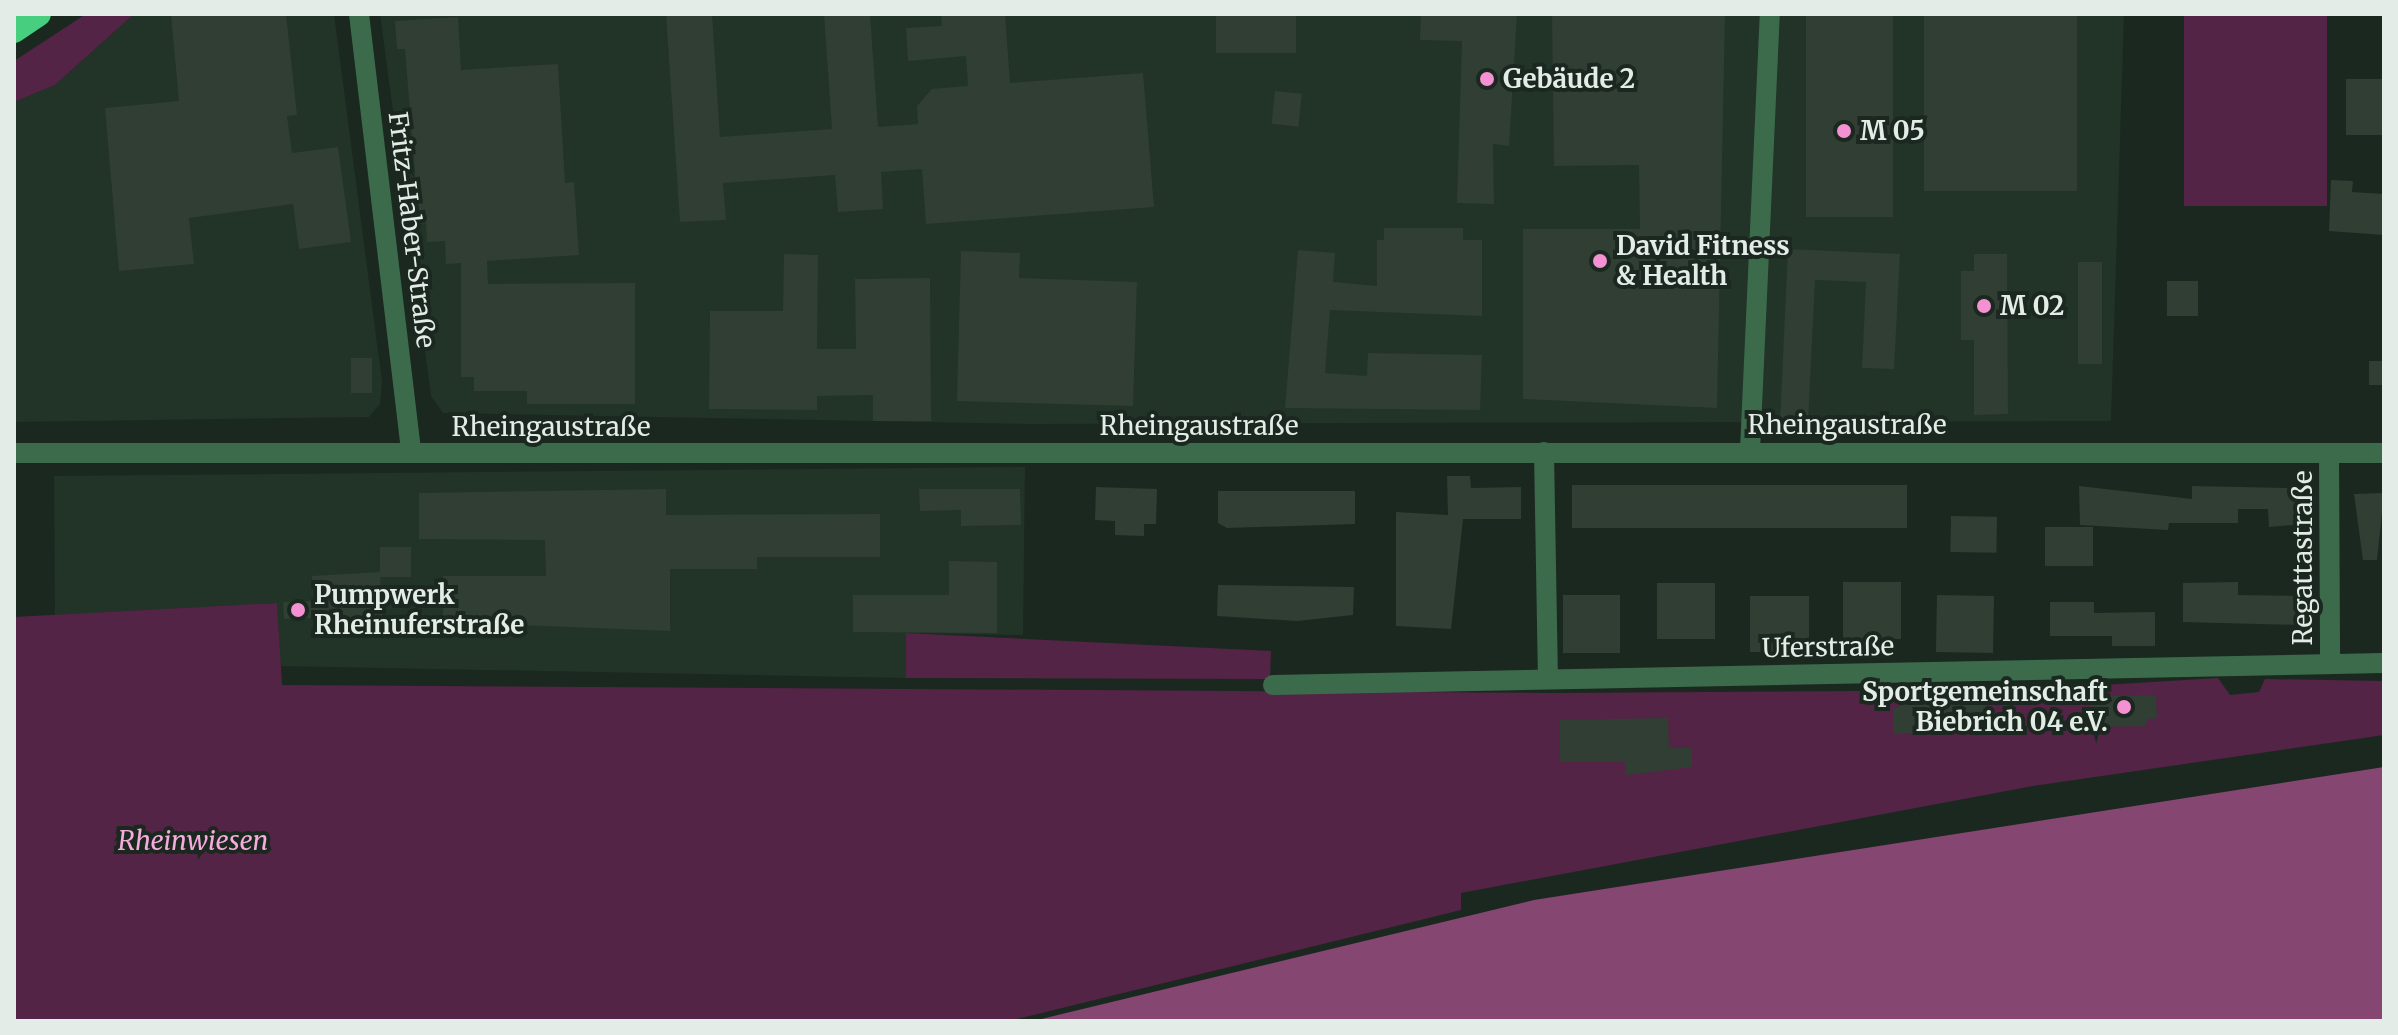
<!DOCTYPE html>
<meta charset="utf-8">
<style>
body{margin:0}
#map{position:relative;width:2398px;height:1035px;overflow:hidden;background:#1b281f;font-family:Merriweather,serif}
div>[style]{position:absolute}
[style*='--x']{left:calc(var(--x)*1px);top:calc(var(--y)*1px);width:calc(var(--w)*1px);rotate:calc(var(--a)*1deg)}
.built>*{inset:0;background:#213427}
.green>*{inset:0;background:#532445;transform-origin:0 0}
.water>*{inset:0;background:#854671}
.building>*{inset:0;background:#303e34;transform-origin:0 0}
.minor>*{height:20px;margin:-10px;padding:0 10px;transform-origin:10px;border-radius:10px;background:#3c6b4c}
.tertiary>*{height:20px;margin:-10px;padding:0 10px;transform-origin:10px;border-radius:10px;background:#3c6b4c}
.motorway>*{height:24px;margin:-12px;padding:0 12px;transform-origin:12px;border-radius:12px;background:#48ce7f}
.dots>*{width:22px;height:22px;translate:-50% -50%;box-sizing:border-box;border:4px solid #1b281f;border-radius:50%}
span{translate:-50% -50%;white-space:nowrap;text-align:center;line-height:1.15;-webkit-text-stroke:8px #1b281f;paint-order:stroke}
.poi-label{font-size:26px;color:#e3ece6;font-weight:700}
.left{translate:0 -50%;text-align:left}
.right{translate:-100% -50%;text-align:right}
.street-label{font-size:26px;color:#e3ece6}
.park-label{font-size:26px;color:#f5abdb;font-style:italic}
.frame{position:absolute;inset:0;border:16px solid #e3ece6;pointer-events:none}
</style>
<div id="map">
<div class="built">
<i style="clip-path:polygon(134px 14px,334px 14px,382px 382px,380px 404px,369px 417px,14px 422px,14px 102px,55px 85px)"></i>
<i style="clip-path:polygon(380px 14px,2124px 14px,2111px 421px,1029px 424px,443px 413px,431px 396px)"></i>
<i style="clip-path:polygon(1025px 467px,1023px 635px,906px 633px,906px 678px,280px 666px,277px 603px,55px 615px,54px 476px)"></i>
</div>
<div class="green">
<i style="clip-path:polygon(86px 14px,134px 14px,55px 85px,14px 102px,14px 61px)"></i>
<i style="left:2184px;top:14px;width:143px;height:192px"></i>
<i style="clip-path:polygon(277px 603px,282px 685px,1555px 693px,2019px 690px,2218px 678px,2230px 695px,2259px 692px,2265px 679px,2384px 681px,2384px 735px,2033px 786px,1461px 893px,1461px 910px,1009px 1021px,14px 1021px,14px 617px)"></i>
<i style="clip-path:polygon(906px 633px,1271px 651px,1270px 679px,906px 678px)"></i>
</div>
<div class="water">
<i style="clip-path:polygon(2384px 767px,2384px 1021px,1033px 1021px,1534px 900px)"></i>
</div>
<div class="building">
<i style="clip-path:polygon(171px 14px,286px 14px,297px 115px,287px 116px,292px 153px,338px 147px,351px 242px,299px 249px,293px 204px,189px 218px,194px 264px,119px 271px,105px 108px,179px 101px)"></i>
<i style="clip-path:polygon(666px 14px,712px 14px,720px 137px,832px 129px,824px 14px,870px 14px,878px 127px,918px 124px,917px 106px,932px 89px,968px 86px,966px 56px,908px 61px,906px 28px,942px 26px,941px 14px,1005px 14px,1010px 83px,1143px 73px,1154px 207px,926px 224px,922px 169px,881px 172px,883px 209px,838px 212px,835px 175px,723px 183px,726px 220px,680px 222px)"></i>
<i style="left:1216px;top:14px;width:80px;height:39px"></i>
<i style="clip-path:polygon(1421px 14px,1517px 14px,1509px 146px,1493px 144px,1494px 204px,1457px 203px,1462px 41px,1420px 40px)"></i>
<i style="clip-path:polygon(1552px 14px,1725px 14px,1717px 408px,1523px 399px,1523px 229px,1640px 229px,1639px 165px,1554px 166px)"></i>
<i style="left:1806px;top:14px;width:87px;height:203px"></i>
<i style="left:1924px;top:14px;width:153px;height:177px"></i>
<i style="clip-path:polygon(458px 17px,461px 70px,558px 64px,565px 183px,574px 182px,579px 255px,487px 261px,488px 284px,635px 283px,635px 404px,527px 404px,527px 391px,474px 391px,474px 377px,461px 377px,461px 263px,446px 264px,445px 241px,427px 242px,426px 223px,419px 224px,405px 49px,397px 49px,395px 21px)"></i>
<i style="left:2384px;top:79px;width:56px;height:38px;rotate:90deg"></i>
<i style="left:1275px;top:91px;width:27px;height:33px;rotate:6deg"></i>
<i style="clip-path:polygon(2331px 180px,2353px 181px,2352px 192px,2384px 194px,2384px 235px,2329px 231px)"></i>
<i style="clip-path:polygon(1384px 228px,1463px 228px,1463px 240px,1482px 240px,1482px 316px,1330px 310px,1325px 373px,1367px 376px,1368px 353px,1482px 355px,1480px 410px,1285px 408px,1298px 250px,1335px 253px,1333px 282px,1377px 286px,1377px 240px,1384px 240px)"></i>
<i style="clip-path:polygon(1788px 249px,1900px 254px,1894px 369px,1862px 368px,1866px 282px,1815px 280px,1808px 423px,1780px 422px)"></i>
<i style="clip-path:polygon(961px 251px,1020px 253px,1019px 278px,1137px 282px,1133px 406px,957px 401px)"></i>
<i style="clip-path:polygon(784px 254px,818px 255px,817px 349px,856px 349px,855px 279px,930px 278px,931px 421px,873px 421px,873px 395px,817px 396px,817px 410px,709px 409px,710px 311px,783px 311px)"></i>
<i style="clip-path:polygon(1974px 254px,2007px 254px,2008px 414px,1974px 415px,1974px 340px,1961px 340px,1961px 271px,1974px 271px)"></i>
<i style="left:2078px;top:262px;width:24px;height:102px"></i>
<i style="left:2167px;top:281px;width:31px;height:35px"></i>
<i style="left:351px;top:358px;width:21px;height:35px"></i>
<i style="left:2384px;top:361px;width:24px;height:15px;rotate:90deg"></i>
<i style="clip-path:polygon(1447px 476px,1470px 476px,1471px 488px,1521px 487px,1521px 519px,1463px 519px,1451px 629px,1396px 626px,1396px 512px,1448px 515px)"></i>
<i style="left:1572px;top:485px;width:335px;height:43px"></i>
<i style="clip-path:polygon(2079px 486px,2192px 499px,2192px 486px,2293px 488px,2303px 524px,2269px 527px,2268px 509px,2238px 509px,2238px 523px,2169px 523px,2168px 530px,2080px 525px)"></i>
<i style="clip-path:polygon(1096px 487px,1157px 489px,1156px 524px,1144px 524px,1144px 536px,1115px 535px,1115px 521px,1095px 520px)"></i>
<i style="clip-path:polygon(666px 489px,666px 515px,880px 514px,880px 557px,757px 557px,757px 569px,670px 569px,670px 631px,443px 622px,443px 576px,546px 576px,545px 540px,419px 539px,419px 493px)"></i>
<i style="clip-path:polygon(919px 489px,1020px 489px,1021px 525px,961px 526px,961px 510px,920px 511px)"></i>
<i style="clip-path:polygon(1218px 491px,1355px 491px,1355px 524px,1227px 528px,1218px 523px)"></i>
<i style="clip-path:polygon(2384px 493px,2377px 560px,2363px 560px,2354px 494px)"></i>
<i style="left:1951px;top:516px;width:46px;height:36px;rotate:1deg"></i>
<i style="left:2045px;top:527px;width:48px;height:39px"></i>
<i style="left:411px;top:547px;width:30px;height:31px;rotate:90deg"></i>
<i style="clip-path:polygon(949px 561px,997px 562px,997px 633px,853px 632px,853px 595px,949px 595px)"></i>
<i style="clip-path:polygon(380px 572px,382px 616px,284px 619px,283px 602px,313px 601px,312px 576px)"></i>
<i style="left:1843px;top:582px;width:58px;height:57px"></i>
<i style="clip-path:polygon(2238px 582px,2238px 595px,2303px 596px,2302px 625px,2183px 622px,2183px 583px)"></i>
<i style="left:1657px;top:583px;width:58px;height:56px"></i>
<i style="clip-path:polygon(1218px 585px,1354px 587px,1353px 615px,1297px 621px,1217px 616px)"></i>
<i style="left:1563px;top:595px;width:57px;height:58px"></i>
<i style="left:1937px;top:595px;width:57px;height:57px;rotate:1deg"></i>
<i style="left:1750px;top:596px;width:59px;height:56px"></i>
<i style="clip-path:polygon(2050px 602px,2094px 602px,2094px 613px,2155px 612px,2155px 646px,2112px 646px,2112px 636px,2050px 636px)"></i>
<i style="clip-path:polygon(2156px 695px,2157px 718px,2146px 719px,2147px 726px,2101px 727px,2101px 719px,2091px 720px,2091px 696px)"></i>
<i style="clip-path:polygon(1906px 703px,1985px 704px,1985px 730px,1893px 734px,1893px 709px)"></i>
<i style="clip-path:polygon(1668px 718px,1669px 748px,1692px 748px,1692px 767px,1626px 775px,1625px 762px,1560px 762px,1560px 720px)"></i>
</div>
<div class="minor">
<i style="--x:359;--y:14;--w:442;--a:83.2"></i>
<i style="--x:1750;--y:450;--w:436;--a:-87.4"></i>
<i style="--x:1544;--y:452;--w:224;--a:89"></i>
<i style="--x:2329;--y:453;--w:209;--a:89.7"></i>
<i style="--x:1273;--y:685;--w:1111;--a:-1.13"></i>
</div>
<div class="tertiary">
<i style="--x:14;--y:453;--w:2370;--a:0"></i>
</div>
<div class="motorway">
<i style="--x:14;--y:31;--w:30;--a:-34"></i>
</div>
<div class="dots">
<i style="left:1487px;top:79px;background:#f491d3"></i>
<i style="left:1844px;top:131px;background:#f491d3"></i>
<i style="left:1600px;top:261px;background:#f491d3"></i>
<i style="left:1984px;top:306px;background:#f491d3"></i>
<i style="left:298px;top:610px;background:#f491d3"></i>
<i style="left:2124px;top:707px;background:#f491d3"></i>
</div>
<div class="poi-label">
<span class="left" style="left:1503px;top:79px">Gebäude 2</span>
<span class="left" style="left:1860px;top:131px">M 05</span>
<span class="left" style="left:1616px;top:261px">David Fitness<br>&amp; Health</span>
<span class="left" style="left:2000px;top:306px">M 02</span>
<span class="left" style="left:314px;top:610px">Pumpwerk<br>Rheinuferstraße</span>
<span class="right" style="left:2108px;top:707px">Sportgemeinschaft<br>Biebrich 04 e.V.</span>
</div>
<div class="street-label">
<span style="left:412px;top:230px;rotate:83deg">Fritz-Haber-Straße</span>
<span style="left:1847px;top:425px">Rheingaustraße</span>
<span style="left:1199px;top:426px">Rheingaustraße</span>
<span style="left:551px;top:427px">Rheingaustraße</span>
<span style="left:2303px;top:558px;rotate:-90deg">Regattastraße</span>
<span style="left:1828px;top:647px;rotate:-1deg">Uferstraße</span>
</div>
<div class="park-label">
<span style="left:193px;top:841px">Rheinwiesen</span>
</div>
<div class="frame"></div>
</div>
